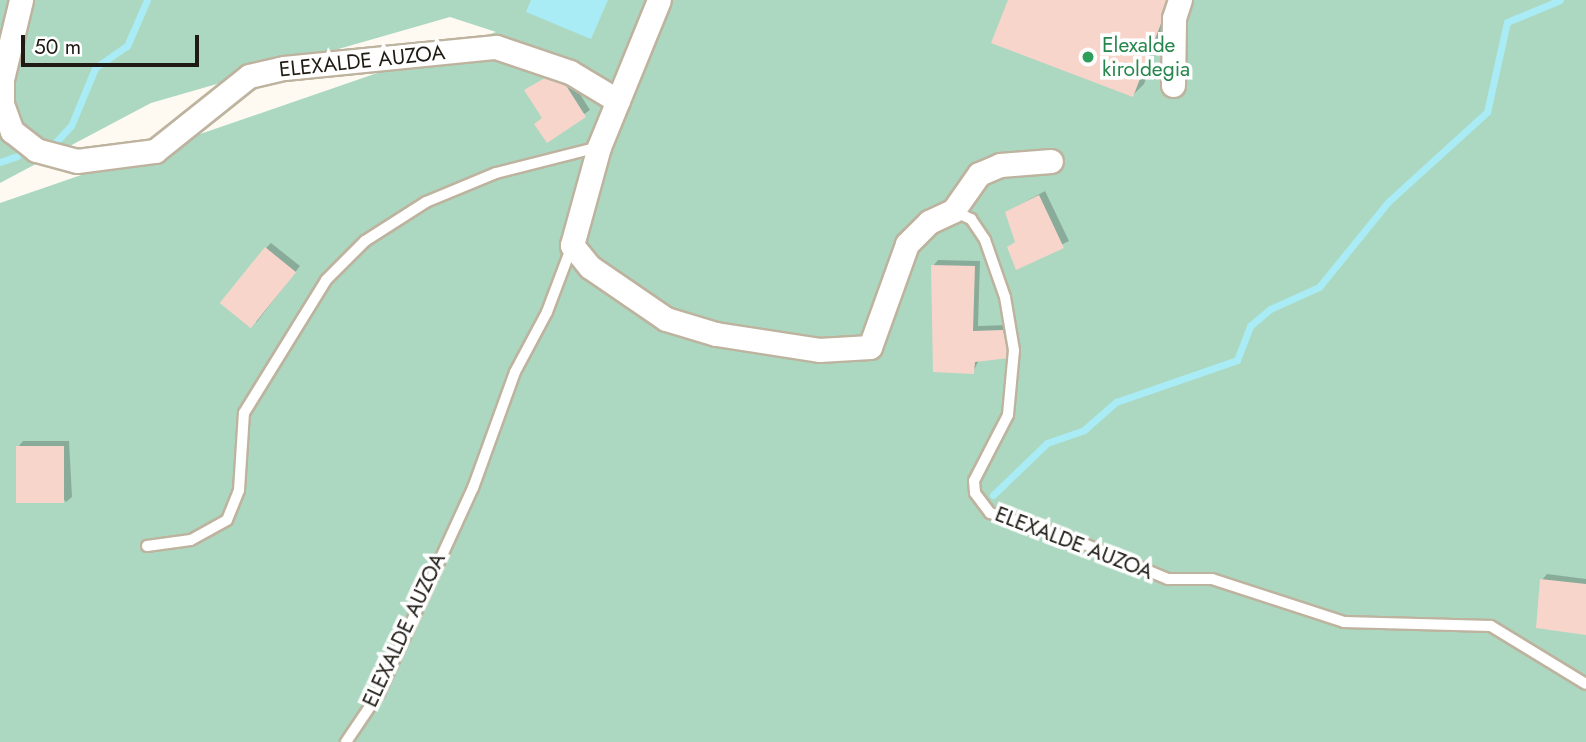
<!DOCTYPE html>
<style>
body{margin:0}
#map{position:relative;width:1586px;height:742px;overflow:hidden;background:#fefaf2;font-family:Jost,sans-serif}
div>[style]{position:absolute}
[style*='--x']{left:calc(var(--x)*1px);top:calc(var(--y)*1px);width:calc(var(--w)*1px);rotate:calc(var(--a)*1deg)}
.green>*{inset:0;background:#acd8c1}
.water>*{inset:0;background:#a9ecf6}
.shadow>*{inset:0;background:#0003}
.stream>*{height:7px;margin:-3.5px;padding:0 3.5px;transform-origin:3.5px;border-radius:3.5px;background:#a9ecf6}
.building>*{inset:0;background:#f7d5cb;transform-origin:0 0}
.roads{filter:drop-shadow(2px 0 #bdb39f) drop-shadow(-2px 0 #bdb39f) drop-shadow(0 2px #bdb39f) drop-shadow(0 -2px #bdb39f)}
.lane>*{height:10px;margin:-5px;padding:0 5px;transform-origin:5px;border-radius:5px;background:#fff}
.street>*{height:23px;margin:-11.5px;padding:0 11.5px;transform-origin:11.5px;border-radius:11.5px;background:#fff}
.dots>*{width:19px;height:19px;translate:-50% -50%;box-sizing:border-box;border:4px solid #fff;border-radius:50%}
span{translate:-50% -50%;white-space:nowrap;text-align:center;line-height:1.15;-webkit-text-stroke:7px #fff;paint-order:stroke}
.leisure-label{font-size:21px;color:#27864d}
.left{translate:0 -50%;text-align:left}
.street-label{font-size:21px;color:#1f1b14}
.scale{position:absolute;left:21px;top:35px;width:178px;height:32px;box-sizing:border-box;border:4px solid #1f1b14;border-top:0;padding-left:9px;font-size:21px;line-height:24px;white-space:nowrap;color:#1f1b14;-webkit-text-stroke:5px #fff;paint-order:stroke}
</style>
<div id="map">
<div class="green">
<i style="clip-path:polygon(0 0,1586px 0,1586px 742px,0 742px,0 203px,496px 32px,450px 17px,151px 103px,0 183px)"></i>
</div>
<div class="water">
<i style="clip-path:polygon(531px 0,608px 0,591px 39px,526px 12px)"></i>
</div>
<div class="shadow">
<i style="clip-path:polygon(1009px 0,1175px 0,1144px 84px,1133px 95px)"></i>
<i style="clip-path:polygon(563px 67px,590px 110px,547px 140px,543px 117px,526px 90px)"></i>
<i style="clip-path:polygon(1045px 191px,1069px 241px,1017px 267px,1009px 247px,1017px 241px,1007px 212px)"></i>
<i style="clip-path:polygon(271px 243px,300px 266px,256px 323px,266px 248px)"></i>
<i style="clip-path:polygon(938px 260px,980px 261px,978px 326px,1008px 325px,1013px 351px,1008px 357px,979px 360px,973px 372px,933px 266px)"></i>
<i style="clip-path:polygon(23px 441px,69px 441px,72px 497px,66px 502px,18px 447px)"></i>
<i style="clip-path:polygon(1547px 574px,1586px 579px,1586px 633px,1542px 580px)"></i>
</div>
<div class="stream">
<i style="--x:53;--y:145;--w:26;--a:-47"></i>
<i style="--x:71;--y:126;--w:63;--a:-67.5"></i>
<i style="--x:95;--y:68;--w:39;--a:-35"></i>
<i style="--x:127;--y:46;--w:50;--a:-66.5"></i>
<i style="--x:0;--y:162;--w:18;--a:-19"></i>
<i style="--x:993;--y:495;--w:75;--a:-43.9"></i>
<i style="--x:1047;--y:443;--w:39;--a:-19"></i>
<i style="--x:1084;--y:430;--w:43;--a:-41.2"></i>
<i style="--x:1116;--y:402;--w:128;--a:-19.1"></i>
<i style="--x:1237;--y:360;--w:36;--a:-69"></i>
<i style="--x:1250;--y:326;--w:26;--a:-40"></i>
<i style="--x:1270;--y:309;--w:54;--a:-24.2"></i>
<i style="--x:1319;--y:287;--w:109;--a:-50.9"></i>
<i style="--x:1388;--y:202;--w:134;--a:-42.3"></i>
<i style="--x:1487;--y:112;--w:92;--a:-77.5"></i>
<i style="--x:1507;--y:22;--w:57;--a:-22.5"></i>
</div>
<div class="building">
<i style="clip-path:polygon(1008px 0,1170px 0,1133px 97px,991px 43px)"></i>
<i style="clip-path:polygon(557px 71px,586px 117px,547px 143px,534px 124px,542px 118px,524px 90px)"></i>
<i style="clip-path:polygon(1039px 195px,1064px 248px,1016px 270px,1007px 247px,1015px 242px,1005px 212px)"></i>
<i style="left:265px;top:247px;width:40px;height:72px;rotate:39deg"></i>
<i style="clip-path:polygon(931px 265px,975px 266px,973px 331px,1003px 330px,1009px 358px,975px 362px,974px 374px,933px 372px)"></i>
<i style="left:16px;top:446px;width:48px;height:57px"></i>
<i style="clip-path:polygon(1540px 579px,1586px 584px,1586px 635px,1536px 628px)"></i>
</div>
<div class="roads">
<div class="lane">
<i style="--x:953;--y:211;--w:20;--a:24"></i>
<i style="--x:971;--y:219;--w:25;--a:56"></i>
<i style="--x:985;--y:240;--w:60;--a:70.7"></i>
<i style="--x:1005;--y:297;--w:54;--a:80.4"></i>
<i style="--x:1014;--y:350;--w:65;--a:95.3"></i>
<i style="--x:1008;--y:415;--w:74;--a:117.3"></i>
<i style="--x:974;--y:481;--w:12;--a:85"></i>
<i style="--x:975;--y:493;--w:25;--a:53"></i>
<i style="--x:990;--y:513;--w:89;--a:17.6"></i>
<i style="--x:1075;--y:540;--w:101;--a:22.8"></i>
<i style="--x:1168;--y:579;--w:44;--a:0"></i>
<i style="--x:1212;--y:579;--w:139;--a:18"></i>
<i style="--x:1344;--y:622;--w:147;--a:1.6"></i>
<i style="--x:1491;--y:626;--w:111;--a:31.4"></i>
<i style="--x:147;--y:546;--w:44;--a:-7.8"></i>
<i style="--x:191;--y:540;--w:41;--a:-29.1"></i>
<i style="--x:227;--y:520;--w:32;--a:-68"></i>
<i style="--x:239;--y:490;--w:77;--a:-86.3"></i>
<i style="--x:244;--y:413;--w:156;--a:-58.3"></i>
<i style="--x:326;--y:280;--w:55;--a:-45"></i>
<i style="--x:365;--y:241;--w:72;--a:-32.6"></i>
<i style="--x:426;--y:202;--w:76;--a:-22.5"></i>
<i style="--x:496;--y:173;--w:106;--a:-14.2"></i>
<i style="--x:346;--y:742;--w:59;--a:-56"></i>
<i style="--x:379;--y:693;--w:226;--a:-65.4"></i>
<i style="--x:473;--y:488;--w:123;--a:-70.1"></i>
<i style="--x:515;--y:372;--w:68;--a:-61.9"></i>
<i style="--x:547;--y:312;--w:71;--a:-69.3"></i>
</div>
<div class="street">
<i style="--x:21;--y:0;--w:81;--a:103.5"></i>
<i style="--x:2;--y:79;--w:25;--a:90"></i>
<i style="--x:2;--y:104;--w:29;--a:70"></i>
<i style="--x:12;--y:131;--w:31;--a:38"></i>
<i style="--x:36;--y:150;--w:42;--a:15"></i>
<i style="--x:77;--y:161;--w:79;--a:-7.3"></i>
<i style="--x:155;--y:151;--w:120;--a:-38.6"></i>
<i style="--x:249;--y:76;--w:36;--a:-13"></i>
<i style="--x:284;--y:68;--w:213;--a:-5.7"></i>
<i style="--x:496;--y:47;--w:78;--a:18.7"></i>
<i style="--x:570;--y:72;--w:56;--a:31.1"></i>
<i style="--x:659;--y:0;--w:159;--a:112.2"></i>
<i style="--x:599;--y:147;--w:102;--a:105.4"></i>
<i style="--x:572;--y:245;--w:28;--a:51"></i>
<i style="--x:590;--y:267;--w:92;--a:34.4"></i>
<i style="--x:666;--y:319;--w:52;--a:16.7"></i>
<i style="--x:716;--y:334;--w:104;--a:8.8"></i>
<i style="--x:819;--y:350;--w:51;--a:-3.4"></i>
<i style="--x:870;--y:347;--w:109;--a:-70.2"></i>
<i style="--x:907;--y:244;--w:31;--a:-45"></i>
<i style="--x:929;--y:222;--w:26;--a:-25"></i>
<i style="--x:953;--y:211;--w:45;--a:-54.9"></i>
<i style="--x:979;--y:174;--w:23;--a:-23"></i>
<i style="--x:1000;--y:165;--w:51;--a:-4.5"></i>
<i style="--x:1173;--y:85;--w:67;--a:-89.1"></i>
<i style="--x:1174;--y:18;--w:19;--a:-72"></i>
</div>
</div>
<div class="dots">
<i style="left:1088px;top:57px;background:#2e9e5b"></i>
</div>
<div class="leisure-label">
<span class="left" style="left:1102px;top:57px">Elexalde<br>kiroldegia</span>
</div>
<div class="street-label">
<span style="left:362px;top:61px;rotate:-6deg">ELEXALDE AUZOA</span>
<span style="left:1074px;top:543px;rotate:21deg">ELEXALDE AUZOA</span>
<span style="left:404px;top:630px;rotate:-65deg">ELEXALDE AUZOA</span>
</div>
<div class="scale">50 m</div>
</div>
